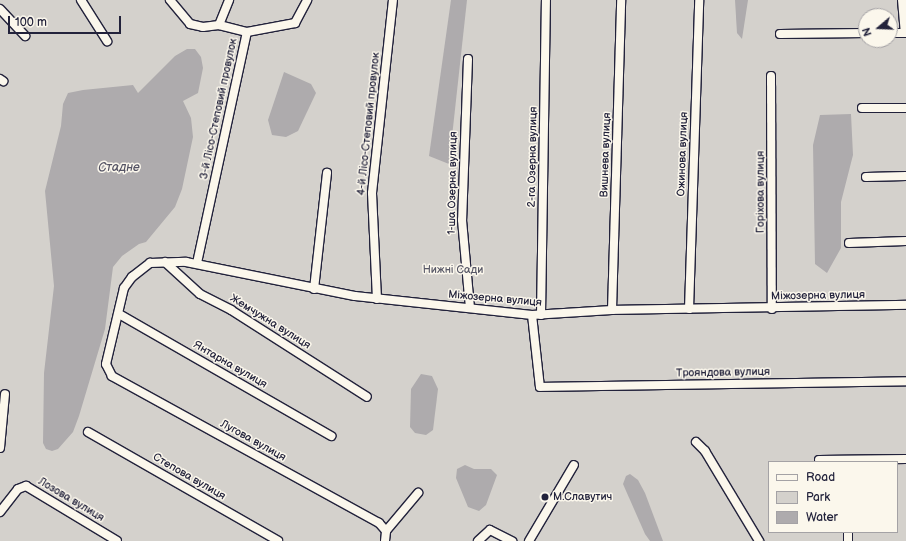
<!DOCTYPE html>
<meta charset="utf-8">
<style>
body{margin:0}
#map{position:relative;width:906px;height:541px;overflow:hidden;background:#f2eee5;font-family:"Balsamiq Sans",sans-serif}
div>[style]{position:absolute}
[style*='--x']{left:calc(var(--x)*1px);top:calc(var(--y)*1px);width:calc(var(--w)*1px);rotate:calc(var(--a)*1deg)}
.green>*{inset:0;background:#d4d1cc}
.water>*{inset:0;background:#aeabad}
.roads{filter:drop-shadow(1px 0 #22223b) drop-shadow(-1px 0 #22223b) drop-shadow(0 1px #22223b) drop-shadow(0 -1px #22223b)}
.street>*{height:8px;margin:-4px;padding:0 4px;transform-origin:4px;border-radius:4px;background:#fbf7ec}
.dots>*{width:11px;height:11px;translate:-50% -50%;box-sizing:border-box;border:2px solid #fbf7ec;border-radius:50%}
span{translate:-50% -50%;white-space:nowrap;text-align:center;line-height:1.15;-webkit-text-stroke:3px #fbf7ec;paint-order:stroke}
.street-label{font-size:11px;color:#22223b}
.park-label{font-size:11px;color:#575766}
.poi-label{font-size:11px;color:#22223b}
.left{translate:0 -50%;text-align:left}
.water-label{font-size:12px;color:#535263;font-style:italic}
.legend{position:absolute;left:768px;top:461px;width:130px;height:72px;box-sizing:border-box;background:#fbf7ec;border:1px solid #a4a2a5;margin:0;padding:5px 7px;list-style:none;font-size:12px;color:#22223b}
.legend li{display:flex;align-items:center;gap:8px;height:20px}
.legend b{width:20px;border:1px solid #a4a2a5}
.north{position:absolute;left:858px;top:8px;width:40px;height:40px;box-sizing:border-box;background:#fbf7ec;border:1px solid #a4a2a5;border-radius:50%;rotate:251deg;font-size:11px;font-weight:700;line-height:16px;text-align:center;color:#22223b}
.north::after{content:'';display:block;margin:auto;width:14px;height:18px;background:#22223b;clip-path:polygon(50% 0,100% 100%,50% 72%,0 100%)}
.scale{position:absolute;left:8px;top:16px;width:113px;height:18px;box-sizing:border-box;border:2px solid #22223b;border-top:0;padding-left:5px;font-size:12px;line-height:14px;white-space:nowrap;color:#22223b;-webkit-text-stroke:3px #fbf7ec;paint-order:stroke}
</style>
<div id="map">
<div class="green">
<i style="clip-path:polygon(evenodd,0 0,906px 0,906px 541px,0 541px,0 0,866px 16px,890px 16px,890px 40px,866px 40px,866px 16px,0 0,769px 462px,897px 462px,897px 532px,769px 532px,769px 462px)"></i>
</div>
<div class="water">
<i style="clip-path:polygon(451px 0,467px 0,449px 164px,429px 156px)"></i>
<i style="clip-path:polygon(735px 0,748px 0,742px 39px,737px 33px)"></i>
<i style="clip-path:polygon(187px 49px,195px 49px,201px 57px,203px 68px,198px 93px,183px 101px,191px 118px,193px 137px,182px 189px,175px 207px,146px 242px,139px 244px,122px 256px,113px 267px,105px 329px,79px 416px,73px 432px,58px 449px,52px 451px,46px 449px,43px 443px,44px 373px,54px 286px,45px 191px,61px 126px,63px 104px,68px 93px,83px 90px,133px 85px,138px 93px,175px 56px)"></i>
<i style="clip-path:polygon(284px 72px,311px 84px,316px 93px,298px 131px,286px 137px,272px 135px,268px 120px)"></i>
<i style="clip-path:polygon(851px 114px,853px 155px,841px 202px,841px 248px,827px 273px,815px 264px,813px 145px,820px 115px)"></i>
<i style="clip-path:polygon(421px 374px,432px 376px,438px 389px,433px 430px,426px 435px,415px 433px,410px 427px,411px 389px)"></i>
<i style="clip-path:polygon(465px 465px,474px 469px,491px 469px,497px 475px,486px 505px,479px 511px,468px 507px,456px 478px,457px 469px)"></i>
<i style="clip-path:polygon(630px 474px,638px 480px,645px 493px,663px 541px,650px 541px,645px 534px,623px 484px,626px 476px)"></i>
</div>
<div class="roads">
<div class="street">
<i style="--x:81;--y:0;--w:49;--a:57.6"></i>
<i style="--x:170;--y:0;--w:31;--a:50"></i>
<i style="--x:190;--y:24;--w:13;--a:13"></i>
<i style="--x:203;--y:27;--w:16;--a:-7"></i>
<i style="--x:219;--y:25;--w:29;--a:14"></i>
<i style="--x:247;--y:32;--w:49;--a:-10.6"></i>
<i style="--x:295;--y:23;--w:26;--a:-62"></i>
<i style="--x:902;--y:0;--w:33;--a:85"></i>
<i style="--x:0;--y:9;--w:37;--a:47"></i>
<i style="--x:219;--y:25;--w:27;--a:-68"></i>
<i style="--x:890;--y:33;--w:16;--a:0"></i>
<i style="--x:780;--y:34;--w:86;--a:-0.7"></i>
<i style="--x:468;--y:59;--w:161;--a:92.1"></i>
<i style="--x:462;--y:220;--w:88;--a:84.8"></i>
<i style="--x:771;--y:76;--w:233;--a:89.8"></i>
<i style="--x:0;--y:79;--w:4;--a:34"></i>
<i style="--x:862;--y:108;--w:44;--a:0"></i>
<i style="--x:866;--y:177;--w:40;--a:-1.4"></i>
<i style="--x:849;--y:243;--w:57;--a:-2"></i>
<i style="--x:165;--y:262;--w:47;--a:42.4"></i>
<i style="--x:200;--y:294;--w:35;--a:27"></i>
<i style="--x:231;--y:310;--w:161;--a:32.6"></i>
<i style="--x:197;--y:263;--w:236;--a:-77.8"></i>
<i style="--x:314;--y:289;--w:117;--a:-83.6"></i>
<i style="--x:377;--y:299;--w:106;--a:-92.7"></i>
<i style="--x:372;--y:193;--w:194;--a:-83.8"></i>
<i style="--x:689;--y:309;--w:309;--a:-88.1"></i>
<i style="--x:612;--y:310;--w:310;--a:-88.3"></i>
<i style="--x:119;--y:314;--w:245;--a:29.9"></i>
<i style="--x:532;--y:315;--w:72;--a:83.7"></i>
<i style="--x:540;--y:387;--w:366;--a:-0.9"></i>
<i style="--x:541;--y:315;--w:315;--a:-89.1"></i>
<i style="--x:88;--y:432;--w:219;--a:29.8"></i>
<i style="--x:696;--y:442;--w:13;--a:45"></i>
<i style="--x:705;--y:451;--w:105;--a:59"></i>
<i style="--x:0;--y:448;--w:54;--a:-84.7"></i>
<i style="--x:819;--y:460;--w:87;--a:-0.7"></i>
<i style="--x:0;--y:512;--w:29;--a:-52"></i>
<i style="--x:18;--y:489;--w:9;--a:-21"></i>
<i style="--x:26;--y:486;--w:106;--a:31.1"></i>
<i style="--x:386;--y:531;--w:11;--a:-131"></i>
<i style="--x:379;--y:523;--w:305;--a:-151.2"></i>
<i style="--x:112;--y:376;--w:13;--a:-117"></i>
<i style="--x:106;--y:364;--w:78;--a:-76.7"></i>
<i style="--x:124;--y:288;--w:14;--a:-54"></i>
<i style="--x:132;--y:277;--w:23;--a:-38"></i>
<i style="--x:150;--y:263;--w:36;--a:-2"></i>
<i style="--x:186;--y:262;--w:172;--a:11.4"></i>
<i style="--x:355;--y:296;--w:178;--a:6.1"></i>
<i style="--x:532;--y:315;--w:80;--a:-3.6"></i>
<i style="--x:612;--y:310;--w:294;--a:-1"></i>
<i style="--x:385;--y:541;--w:10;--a:-84"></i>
<i style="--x:386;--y:531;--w:50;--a:-49.9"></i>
<i style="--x:478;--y:541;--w:16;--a:-43"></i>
<i style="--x:490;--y:530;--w:25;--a:27"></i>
<i style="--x:529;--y:541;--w:88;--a:-59.4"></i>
<i style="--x:848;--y:541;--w:9;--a:-90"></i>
</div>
</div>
<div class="dots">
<i style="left:545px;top:497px;background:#22223b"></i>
</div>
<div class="street-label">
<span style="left:219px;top:109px;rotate:-78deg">3-й Лісо-Степовий провулок</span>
<span style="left:369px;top:124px;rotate:-84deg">4-й Лісо-Степовий провулок</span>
<span style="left:683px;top:154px;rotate:-88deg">Ожинова вулиця</span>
<span style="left:606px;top:155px;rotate:-88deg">Вишнева вулиця</span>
<span style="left:533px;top:157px;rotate:-89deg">2-га Озерна вулиця</span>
<span style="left:453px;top:183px;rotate:-89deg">1-ша Озерна вулиця</span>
<span style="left:761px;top:192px;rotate:-90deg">Горіхова вулиця</span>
<span style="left:818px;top:296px;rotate:-1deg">Міжозерна вулиця</span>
<span style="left:495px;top:299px;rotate:5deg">Міжозерна вулиця</span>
<span style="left:270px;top:322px;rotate:32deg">Жемчужна вулиця</span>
<span style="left:230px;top:365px;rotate:30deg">Янтарна вулиця</span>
<span style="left:723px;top:373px;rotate:-1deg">Трояндова вулиця</span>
<span style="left:253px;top:441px;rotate:29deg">Лугова вулиця</span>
<span style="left:189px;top:477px;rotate:30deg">Степова вулиця</span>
<span style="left:71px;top:500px;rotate:31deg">Лозова вулиця</span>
</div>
<div class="park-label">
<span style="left:453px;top:270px">Нижні Сади</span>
</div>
<div class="poi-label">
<span class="left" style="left:553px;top:497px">М.Славутич</span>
</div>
<div class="water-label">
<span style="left:119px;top:168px">Стадне</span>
</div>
<ul class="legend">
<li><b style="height:5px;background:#fbf7ec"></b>Road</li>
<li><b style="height:11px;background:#d4d1cc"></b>Park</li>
<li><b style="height:11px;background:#aeabad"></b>Water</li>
</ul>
<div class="north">N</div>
<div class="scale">100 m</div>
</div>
